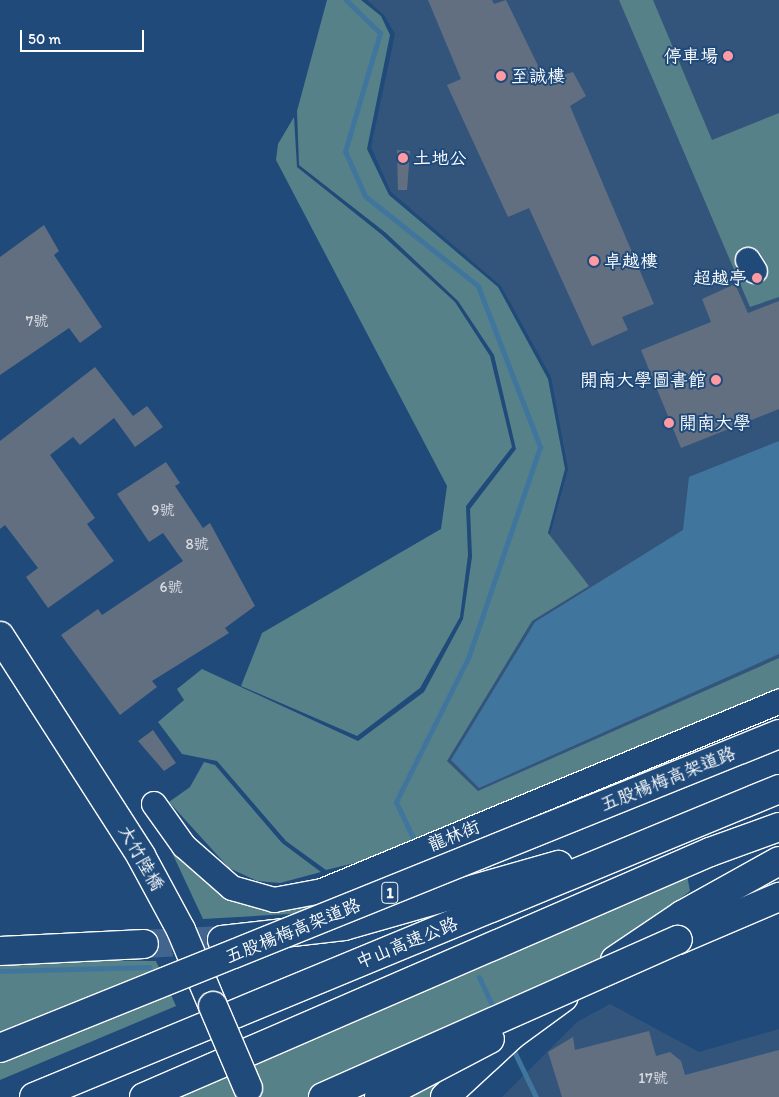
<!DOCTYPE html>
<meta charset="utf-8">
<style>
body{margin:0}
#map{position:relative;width:779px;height:1097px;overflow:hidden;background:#1f4a7a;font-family:Itim,"LXGW WenKai TC",sans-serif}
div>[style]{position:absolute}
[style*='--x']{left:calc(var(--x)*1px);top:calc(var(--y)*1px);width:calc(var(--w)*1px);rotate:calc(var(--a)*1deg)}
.built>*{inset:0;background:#33557c}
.green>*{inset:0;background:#578188}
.water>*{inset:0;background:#40769d}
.stream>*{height:5px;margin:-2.5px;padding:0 2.5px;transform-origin:2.5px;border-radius:2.5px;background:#40769d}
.building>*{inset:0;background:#626f81}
.highway-tunnel>*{height:28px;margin-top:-14px;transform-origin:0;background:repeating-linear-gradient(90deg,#41658e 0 28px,transparent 0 42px)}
.roads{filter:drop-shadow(1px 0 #fff) drop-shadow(-1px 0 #fff) drop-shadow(0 1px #fff) drop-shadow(0 -1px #fff)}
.minor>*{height:24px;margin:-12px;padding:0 12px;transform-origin:12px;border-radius:12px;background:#1f4a7a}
.major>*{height:28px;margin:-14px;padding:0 14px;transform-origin:14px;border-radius:14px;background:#1f4a7a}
.highway>*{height:28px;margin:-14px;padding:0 14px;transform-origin:14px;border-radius:14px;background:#1f4a7a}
.bridges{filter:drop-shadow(1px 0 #fff) drop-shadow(-1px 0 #fff) drop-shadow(0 1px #fff) drop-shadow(0 -1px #fff)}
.major-bridge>*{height:28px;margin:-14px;padding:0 14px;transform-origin:14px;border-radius:14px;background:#1f4a7a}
.highway-bridge>*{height:28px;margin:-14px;padding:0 14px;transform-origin:14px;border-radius:14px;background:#1f4a7a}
.dots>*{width:14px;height:14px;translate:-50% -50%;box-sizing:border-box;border:2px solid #1f4a7a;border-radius:50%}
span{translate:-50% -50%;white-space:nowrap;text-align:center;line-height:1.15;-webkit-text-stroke:4px #1f4a7a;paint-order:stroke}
.number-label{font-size:15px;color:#d8dbe0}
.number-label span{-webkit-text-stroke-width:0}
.shield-label span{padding:1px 4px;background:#1f4a7a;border:1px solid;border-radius:4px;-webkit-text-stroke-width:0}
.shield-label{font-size:16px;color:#fff;font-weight:700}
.poi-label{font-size:18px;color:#fff}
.right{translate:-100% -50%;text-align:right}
.left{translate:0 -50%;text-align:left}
.street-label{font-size:18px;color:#fff}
.scale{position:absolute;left:20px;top:30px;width:124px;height:22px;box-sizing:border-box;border:2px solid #fff;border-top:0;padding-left:6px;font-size:15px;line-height:18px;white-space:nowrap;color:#fff;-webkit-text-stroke:4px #1f4a7a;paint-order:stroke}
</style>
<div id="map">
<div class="built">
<i style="clip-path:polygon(367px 0,779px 0,779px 658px,476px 797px,439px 763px,551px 531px,568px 469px,551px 377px,501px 286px,391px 192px,371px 147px,395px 34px,384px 15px)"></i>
<i style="clip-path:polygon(610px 1004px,699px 1052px,779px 1029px,779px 1097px,502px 1097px,577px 1022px)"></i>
</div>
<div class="green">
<i style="clip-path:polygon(327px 0,361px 0,381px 16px,390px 35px,367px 149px,389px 195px,498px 287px,548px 379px,565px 469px,548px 533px,589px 586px,532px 621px,447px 761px,478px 791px,779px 658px,779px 715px,400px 852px,326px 870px,286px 841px,217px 761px,182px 754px,158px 722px,184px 700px,177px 689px,202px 669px,358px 741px,424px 692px,463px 619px,472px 557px,470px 509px,516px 449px,494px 355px,458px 301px,386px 233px,299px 165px,297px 111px)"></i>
<i style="clip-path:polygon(619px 0,653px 0,712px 140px,779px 113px,779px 297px,750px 307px)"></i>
<i style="clip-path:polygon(294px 117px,297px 167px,381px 234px,455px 302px,490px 356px,512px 447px,466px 506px,468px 555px,460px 617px,420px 688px,357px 736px,241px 686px,262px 633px,441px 529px,447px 486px,276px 160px,278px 144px)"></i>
<i style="clip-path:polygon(204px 762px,215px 765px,282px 843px,321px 872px,280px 883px,257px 881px,229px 868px,169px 802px,190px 787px)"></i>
<i style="clip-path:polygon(153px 812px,226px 876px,282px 891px,403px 859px,411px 890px,323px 912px,203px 919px)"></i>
<i style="clip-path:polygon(687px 875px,690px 891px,604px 955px,450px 1097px,170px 1097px)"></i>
<i style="clip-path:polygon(47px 960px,156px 961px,176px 1006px,0 1080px,0 965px)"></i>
</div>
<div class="water">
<i style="clip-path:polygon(779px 441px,779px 654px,479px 788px,451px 760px,535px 622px,683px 530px,689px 477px)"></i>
</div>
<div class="stream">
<i style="--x:346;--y:0;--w:47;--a:44.1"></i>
<i style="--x:380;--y:33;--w:123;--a:106.5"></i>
<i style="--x:345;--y:151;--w:49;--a:66"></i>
<i style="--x:365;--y:196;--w:144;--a:38.5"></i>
<i style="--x:478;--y:286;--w:173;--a:68.9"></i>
<i style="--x:540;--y:447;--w:221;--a:108.8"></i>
<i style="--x:469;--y:656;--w:163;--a:116.6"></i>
<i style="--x:396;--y:802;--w:47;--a:64.5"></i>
<i style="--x:0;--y:971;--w:149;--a:-1.5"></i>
<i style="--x:479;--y:977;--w:38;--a:65"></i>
<i style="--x:513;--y:1049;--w:53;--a:64.4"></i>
</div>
<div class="building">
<i style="clip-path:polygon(428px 0,492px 0,494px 4px,506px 0,545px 80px,573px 72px,586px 96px,570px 106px,654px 304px,622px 317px,628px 330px,592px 346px,529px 208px,508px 217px,447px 85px,461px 79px)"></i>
<i style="clip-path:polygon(397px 150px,410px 151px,407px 190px,398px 190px)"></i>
<i style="clip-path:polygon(44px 225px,59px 251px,54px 255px,102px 327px,80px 343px,69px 328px,0 375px,0 257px)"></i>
<i style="clip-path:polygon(735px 284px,748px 313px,779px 301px,779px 409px,681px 448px,641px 350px,711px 322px,702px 299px)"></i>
<i style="clip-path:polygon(95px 367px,133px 416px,147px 406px,163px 427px,135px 447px,114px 418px,80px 445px,73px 437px,50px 455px,95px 518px,87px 524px,114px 561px,48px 608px,26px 577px,38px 568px,5px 525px,0 529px,0 441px)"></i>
<i style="clip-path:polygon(166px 462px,180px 483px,175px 486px,203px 528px,210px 523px,255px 606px,225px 628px,229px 633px,152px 681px,157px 687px,120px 715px,61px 635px,98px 609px,102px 615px,183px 561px,163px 533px,149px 542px,117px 494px)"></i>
<i style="clip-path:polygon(153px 730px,176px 763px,164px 771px,138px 741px)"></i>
<i style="clip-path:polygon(649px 1031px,656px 1056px,670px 1052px,681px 1061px,685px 1075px,779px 1050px,779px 1097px,562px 1097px,548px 1052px,573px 1037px,575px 1050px)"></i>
</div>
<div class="highway-tunnel">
<i style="--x:144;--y:944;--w:78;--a:-2.9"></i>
</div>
<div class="roads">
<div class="minor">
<i style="--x:748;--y:260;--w:13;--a:58"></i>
<i style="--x:154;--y:804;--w:52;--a:54.5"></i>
<i style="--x:184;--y:846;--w:64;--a:41.2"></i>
<i style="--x:232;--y:888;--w:44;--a:15.9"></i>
<i style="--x:274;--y:900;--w:49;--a:-10.6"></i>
<i style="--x:322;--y:891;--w:495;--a:-22.5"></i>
</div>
<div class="major">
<i style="--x:0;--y:636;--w:261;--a:57.3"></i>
<i style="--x:141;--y:856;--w:84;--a:61.6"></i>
<i style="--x:181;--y:930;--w:82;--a:67.2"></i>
</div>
<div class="highway">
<i style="--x:222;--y:940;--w:123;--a:-6.5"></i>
<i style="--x:344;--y:926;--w:223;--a:-15.9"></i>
<i style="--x:678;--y:940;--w:110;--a:-23.1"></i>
<i style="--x:0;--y:951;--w:144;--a:-2.8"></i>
<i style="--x:615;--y:960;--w:81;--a:-33.9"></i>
<i style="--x:682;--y:915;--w:111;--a:-29.1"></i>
<i style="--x:34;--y:1097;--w:806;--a:-22.46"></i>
<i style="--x:144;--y:1097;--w:617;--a:-23.41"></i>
<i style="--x:710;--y:852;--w:73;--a:-19.9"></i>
<i style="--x:445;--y:1097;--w:91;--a:-42.8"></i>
<i style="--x:512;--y:1035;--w:64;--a:-36.2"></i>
</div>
</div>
<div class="bridges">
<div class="major-bridge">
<i style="--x:213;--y:1006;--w:89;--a:66.9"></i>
</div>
<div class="highway-bridge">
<i style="--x:0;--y:1048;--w:840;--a:-21.95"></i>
<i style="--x:323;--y:1097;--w:388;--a:-23.9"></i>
<i style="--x:379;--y:1097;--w:125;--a:-27.6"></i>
</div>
</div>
<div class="dots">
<i style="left:728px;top:56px;background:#ff9aa2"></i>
<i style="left:501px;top:76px;background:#ff9aa2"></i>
<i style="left:403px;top:158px;background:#ff9aa2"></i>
<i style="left:594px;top:261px;background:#ff9aa2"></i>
<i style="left:757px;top:278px;background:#ff9aa2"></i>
<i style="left:716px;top:380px;background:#ff9aa2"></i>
<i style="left:669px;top:423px;background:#ff9aa2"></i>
</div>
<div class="number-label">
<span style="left:37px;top:322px">7號</span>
<span style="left:163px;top:511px">9號</span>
<span style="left:197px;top:545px">8號</span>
<span style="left:171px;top:588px">6號</span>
<span style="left:653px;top:1079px">17號</span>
</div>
<div class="shield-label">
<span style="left:390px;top:893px">1</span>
</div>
<div class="poi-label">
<span class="right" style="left:718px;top:56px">停車場</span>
<span class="left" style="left:511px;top:76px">至誠樓</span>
<span class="left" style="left:413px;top:158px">土地公</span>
<span class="left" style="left:604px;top:261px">卓越樓</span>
<span class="right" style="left:747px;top:278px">超越亭</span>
<span class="right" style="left:706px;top:380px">開南大學圖書館</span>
<span class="left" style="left:679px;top:423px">開南大學</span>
</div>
<div class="street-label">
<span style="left:668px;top:779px;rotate:-22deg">五股楊梅高架道路</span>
<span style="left:454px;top:836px;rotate:-22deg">龍林街</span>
<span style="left:141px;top:858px;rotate:60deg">大竹陸橋</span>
<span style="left:293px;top:931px;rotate:-22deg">五股楊梅高架道路</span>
<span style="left:407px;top:943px;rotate:-22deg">中山高速公路</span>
</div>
<div class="scale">50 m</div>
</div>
